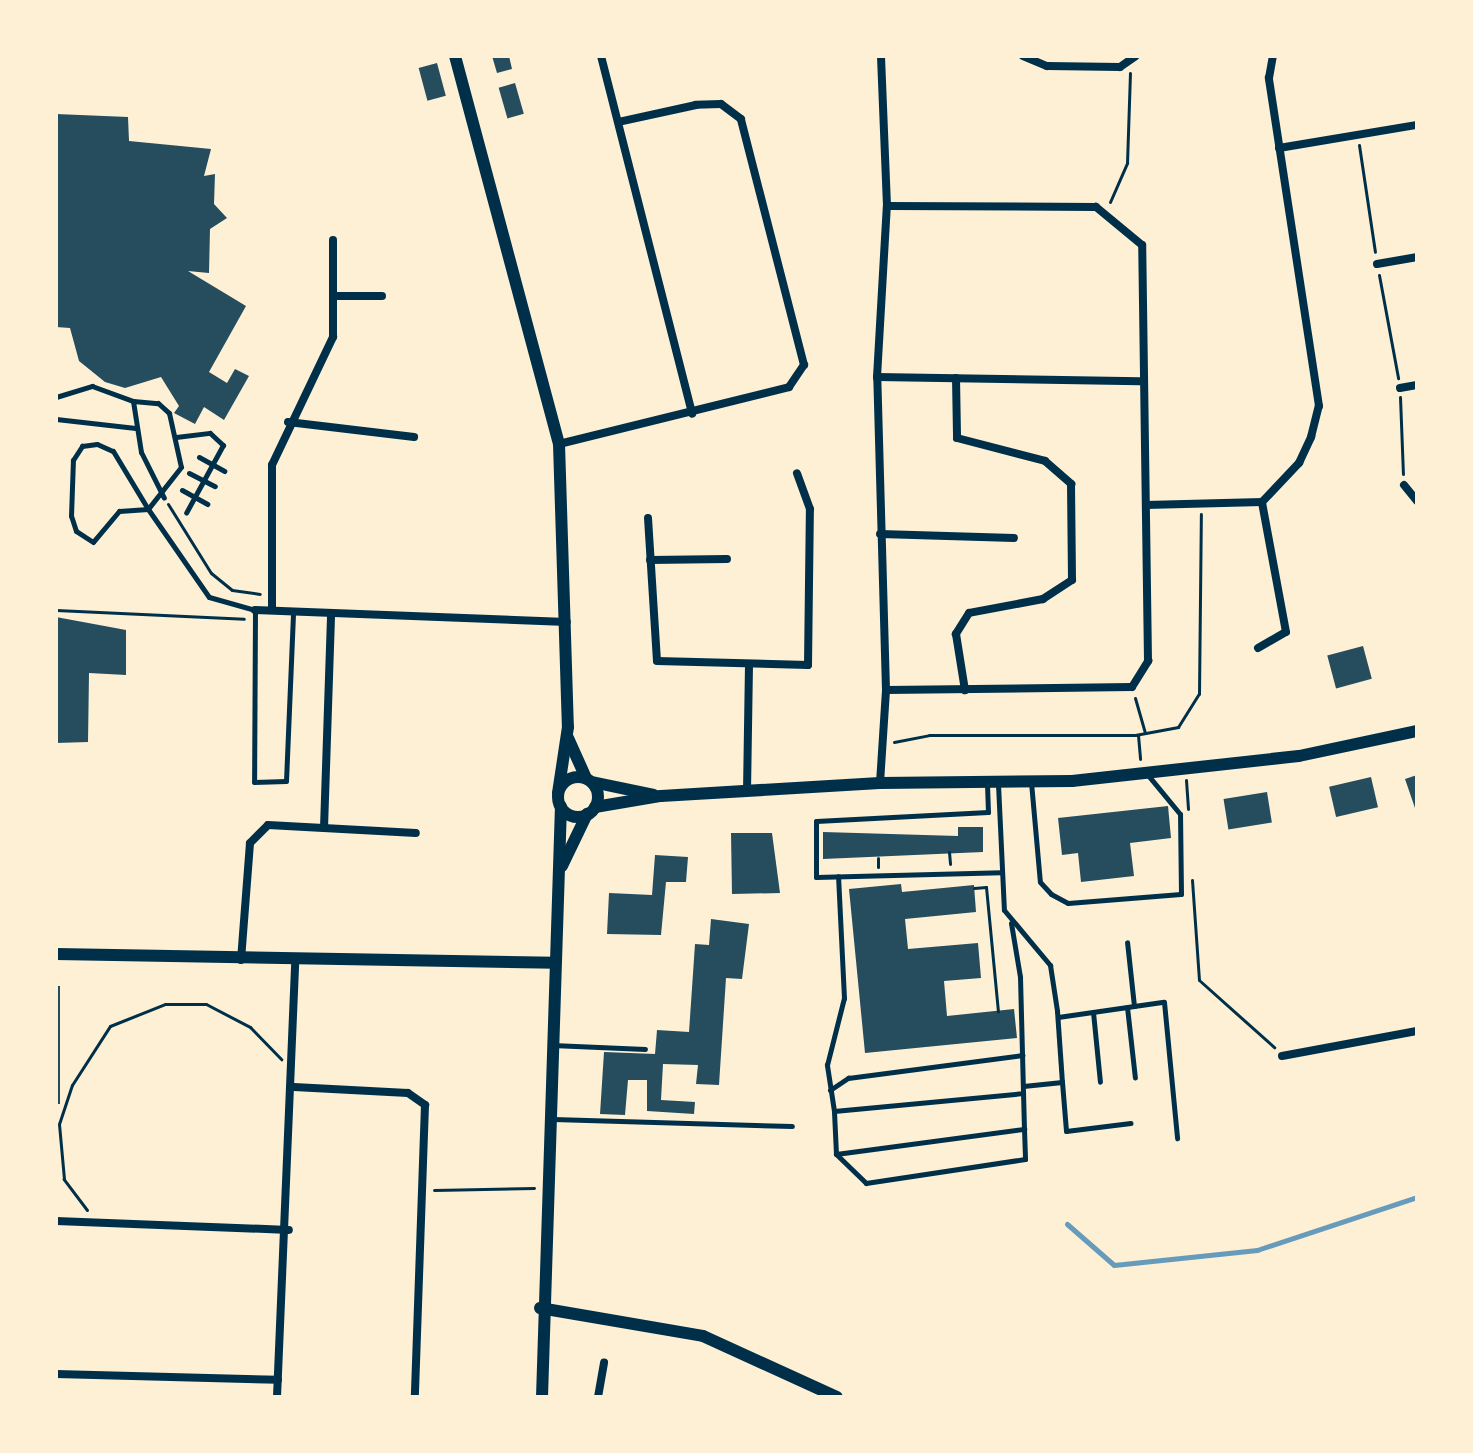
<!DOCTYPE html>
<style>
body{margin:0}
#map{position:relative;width:1473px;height:1453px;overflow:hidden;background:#fdf0d5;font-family:Signika,sans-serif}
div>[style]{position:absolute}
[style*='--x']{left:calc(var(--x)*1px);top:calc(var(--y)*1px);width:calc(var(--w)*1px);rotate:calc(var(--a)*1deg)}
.stream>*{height:5px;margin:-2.5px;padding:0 2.5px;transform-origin:2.5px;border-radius:2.5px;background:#669bbc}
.building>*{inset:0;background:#264d5e;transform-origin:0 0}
.path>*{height:3px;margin:-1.5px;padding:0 1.5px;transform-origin:1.5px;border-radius:1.5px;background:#003049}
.service>*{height:5px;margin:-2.5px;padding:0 2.5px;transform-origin:2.5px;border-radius:2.5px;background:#003049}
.minor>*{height:8px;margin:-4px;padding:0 4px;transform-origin:4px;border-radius:4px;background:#003049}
.tertiary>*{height:12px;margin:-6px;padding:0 6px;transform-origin:6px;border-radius:6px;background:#003049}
.tertiary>.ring{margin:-6px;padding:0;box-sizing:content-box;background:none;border:12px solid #003049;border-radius:50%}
span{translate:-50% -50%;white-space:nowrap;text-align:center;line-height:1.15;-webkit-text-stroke:8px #fdf0d5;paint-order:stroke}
.frame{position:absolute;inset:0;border:58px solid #fdf0d5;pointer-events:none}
</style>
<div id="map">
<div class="stream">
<i style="--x:1067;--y:1224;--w:62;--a:41.1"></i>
<i style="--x:1114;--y:1265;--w:144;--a:-6"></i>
<i style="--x:1257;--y:1250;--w:169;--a:-18.3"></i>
</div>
<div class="building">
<i style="clip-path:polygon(492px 56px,509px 56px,512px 69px,497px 73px)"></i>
<i style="left:437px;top:63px;width:34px;height:19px;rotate:75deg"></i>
<i style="left:515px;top:83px;width:32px;height:17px;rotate:74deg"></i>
<i style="clip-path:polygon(56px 114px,128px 117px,129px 141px,211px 149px,204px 176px,215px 174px,214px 204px,227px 218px,210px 229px,209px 273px,188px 271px,246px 306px,209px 372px,227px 383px,235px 369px,249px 376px,224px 420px,204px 407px,195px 424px,174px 413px,179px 406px,161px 377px,125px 388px,105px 382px,79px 361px,70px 328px,56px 327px)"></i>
<i style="clip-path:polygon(56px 617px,126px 630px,126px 675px,89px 673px,88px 742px,56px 743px)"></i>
<i style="left:1363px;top:646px;width:34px;height:37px;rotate:75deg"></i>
<i style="clip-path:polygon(1417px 775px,1417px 807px,1415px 808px,1405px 779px)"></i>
<i style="left:1371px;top:777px;width:31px;height:43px;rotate:77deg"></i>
<i style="left:1267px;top:792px;width:31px;height:44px;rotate:81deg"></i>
<i style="clip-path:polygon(1168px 806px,1171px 838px,1130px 843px,1134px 876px,1081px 882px,1078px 853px,1062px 855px,1058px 818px)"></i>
<i style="clip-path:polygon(958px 827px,983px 827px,983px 852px,823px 859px,823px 832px,958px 836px)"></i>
<i style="clip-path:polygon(731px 833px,772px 833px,780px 893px,732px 894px)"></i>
<i style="clip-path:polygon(655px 855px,688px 857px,686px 882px,666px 882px,661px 935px,607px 934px,609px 893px,652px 895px)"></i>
<i style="clip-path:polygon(901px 884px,902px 892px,974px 885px,976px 912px,905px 919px,908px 949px,978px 943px,981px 978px,944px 981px,947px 1016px,1014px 1009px,1017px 1038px,865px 1053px,849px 889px)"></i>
<i style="clip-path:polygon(711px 919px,749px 924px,742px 979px,726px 978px,719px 1085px,696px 1084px,698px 1065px,663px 1064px,661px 1100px,695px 1102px,694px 1114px,647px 1111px,647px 1080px,628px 1080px,625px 1115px,600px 1114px,604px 1052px,655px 1054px,657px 1030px,689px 1032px,695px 944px,709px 945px)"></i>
<i style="left:56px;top:986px;width:4px;height:118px"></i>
</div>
<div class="path">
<i style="--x:1359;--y:145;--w:108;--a:81.5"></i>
<i style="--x:1110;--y:202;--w:43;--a:-66.4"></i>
<i style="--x:1127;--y:163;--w:90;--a:-88.1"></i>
<i style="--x:1379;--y:275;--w:105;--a:79.5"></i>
<i style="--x:1400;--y:397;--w:77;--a:87.8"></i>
<i style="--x:168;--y:504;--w:81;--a:58.1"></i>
<i style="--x:211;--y:573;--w:27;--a:39"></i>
<i style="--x:232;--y:590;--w:28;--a:8"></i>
<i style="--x:56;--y:610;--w:188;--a:2.7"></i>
<i style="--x:1135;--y:698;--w:36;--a:74"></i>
<i style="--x:1138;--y:735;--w:24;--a:85"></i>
<i style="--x:894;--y:742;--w:36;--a:-11"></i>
<i style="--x:929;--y:735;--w:206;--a:0"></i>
<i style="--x:1135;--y:735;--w:44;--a:-10.5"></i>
<i style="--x:1178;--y:727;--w:39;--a:-58"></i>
<i style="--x:1199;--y:694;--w:180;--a:-89.4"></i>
<i style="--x:1186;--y:780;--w:29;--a:86"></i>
<i style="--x:949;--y:852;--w:12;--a:85"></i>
<i style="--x:878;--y:867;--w:9;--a:-90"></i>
<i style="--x:1192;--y:880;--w:100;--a:86"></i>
<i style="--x:1199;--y:980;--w:101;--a:41.8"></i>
<i style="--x:974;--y:888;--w:12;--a:-5"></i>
<i style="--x:986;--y:887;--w:125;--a:84.5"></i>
<i style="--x:434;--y:1190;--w:100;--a:-1.1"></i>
<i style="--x:87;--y:1210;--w:39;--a:-127"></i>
<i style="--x:64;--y:1179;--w:55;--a:-95.2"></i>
<i style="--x:59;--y:1124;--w:41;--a:-71.6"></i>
<i style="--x:72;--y:1085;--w:70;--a:-57.2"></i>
<i style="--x:110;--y:1026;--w:59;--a:-21.8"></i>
<i style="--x:165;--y:1004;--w:41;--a:0"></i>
<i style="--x:206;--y:1004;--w:50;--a:27.6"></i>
<i style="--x:250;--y:1027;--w:45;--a:45.9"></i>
</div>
<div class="service">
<i style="--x:56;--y:397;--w:38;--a:-17"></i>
<i style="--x:92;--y:386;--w:44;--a:20.1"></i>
<i style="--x:133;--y:401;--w:52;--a:81.1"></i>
<i style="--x:141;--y:452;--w:51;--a:63.4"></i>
<i style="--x:133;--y:401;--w:25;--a:5"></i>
<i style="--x:158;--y:403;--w:15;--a:42"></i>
<i style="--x:169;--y:413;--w:55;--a:77.5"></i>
<i style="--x:181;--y:467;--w:53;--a:128.2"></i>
<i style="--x:148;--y:509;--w:107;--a:55.3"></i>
<i style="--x:209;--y:597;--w:48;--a:15.8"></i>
<i style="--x:255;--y:610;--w:172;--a:90.3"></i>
<i style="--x:254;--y:782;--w:32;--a:-2"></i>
<i style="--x:286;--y:781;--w:169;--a:-87.6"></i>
<i style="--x:56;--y:419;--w:80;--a:6.5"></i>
<i style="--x:176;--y:437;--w:34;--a:-7"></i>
<i style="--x:210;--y:433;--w:18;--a:43"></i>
<i style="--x:223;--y:445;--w:77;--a:118.6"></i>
<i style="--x:97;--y:444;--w:17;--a:24"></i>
<i style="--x:113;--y:451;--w:68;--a:58.9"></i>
<i style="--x:148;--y:509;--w:29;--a:176"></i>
<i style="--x:119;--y:511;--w:40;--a:130"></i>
<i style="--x:93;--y:542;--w:20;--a:-147"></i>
<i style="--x:76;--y:531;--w:16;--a:-108"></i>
<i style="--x:71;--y:516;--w:56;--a:-88"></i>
<i style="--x:73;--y:460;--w:17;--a:-57"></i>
<i style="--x:82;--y:446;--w:15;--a:-8"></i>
<i style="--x:199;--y:457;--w:29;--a:29"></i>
<i style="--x:189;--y:473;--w:29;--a:27"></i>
<i style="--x:182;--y:490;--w:29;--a:29"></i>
<i style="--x:1031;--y:782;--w:100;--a:84.9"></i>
<i style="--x:1040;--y:882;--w:16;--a:47"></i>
<i style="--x:1051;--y:894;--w:19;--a:28"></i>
<i style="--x:1068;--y:903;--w:113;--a:-4.6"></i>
<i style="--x:1181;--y:894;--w:80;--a:-90.7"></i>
<i style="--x:1180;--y:814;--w:52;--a:-129.5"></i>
<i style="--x:987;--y:784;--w:28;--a:88"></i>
<i style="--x:988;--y:812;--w:172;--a:177"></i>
<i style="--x:816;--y:821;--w:56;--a:90"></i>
<i style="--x:816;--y:877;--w:185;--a:-1.5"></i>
<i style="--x:998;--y:784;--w:126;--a:87.3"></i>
<i style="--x:1004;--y:910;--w:72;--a:50.1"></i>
<i style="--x:1050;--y:965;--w:47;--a:81.3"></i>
<i style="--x:1057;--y:1011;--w:71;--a:86"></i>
<i style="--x:1062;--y:1082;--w:39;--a:174"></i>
<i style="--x:1011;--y:923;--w:55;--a:80.5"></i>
<i style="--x:1020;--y:977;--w:152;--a:88.5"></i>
<i style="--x:1024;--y:1129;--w:30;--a:88"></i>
<i style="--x:1025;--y:1159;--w:161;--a:171.4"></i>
<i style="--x:866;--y:1183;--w:42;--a:-136"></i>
<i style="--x:836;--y:1154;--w:190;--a:-7.6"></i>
<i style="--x:1134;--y:1006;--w:30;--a:-8"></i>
<i style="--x:1164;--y:1002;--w:137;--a:84.5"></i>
<i style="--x:1127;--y:1007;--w:71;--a:83.6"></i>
<i style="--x:1093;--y:1012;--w:70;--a:84.3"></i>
<i style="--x:1058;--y:1017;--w:77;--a:-8.2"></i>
<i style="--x:1134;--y:1006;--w:64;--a:-96.2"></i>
<i style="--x:552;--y:1045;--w:93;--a:2.5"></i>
<i style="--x:1062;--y:1082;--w:49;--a:85.3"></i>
<i style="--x:1066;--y:1131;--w:65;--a:-7"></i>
<i style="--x:830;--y:1090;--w:22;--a:-34"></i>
<i style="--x:848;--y:1078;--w:176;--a:-7.5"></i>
<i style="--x:834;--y:1111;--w:47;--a:-98.7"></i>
<i style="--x:827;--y:1065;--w:69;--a:-75.8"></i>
<i style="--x:844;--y:998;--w:122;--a:-92.8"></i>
<i style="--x:553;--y:1119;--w:239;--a:1.7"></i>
<i style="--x:836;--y:1154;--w:43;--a:-92.7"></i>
<i style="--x:834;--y:1111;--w:190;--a:-5.4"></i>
</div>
<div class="minor">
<i style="--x:601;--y:56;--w:369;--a:75.7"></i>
<i style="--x:1023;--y:56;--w:26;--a:23"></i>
<i style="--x:1047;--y:66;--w:73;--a:0.8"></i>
<i style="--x:1120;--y:67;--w:19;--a:-35"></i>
<i style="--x:1279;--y:148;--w:140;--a:-9.5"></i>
<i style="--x:1377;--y:264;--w:41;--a:-9.9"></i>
<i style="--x:333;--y:296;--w:49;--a:0"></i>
<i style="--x:877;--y:377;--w:263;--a:0.9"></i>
<i style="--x:956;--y:378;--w:60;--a:89"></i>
<i style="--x:957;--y:438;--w:91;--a:14.6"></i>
<i style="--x:1045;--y:461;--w:35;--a:41"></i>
<i style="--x:1071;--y:484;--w:96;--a:89.4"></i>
<i style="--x:1072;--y:580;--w:35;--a:147"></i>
<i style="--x:1043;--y:599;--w:75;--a:169.3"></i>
<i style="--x:969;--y:613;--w:25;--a:122"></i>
<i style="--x:956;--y:634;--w:57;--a:80.9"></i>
<i style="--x:1400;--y:388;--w:17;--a:-10"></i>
<i style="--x:288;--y:422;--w:127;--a:6.8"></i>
<i style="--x:559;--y:444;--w:237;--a:-13.9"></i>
<i style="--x:789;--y:387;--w:27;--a:-56"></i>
<i style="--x:804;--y:365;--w:254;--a:-104.4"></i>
<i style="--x:741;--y:119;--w:25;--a:-143"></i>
<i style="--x:721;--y:104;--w:25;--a:178"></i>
<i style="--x:696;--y:105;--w:79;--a:167.6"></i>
<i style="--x:1404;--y:485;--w:21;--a:51"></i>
<i style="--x:1146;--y:505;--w:116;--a:-1.5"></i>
<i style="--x:1262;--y:502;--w:54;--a:-46.5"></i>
<i style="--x:1299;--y:463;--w:29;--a:-65"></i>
<i style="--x:1311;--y:437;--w:32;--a:-76"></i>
<i style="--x:1319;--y:406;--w:332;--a:-98.7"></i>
<i style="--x:1269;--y:78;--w:22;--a:-80"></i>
<i style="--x:648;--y:518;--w:143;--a:86.4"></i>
<i style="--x:657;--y:661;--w:151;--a:1.5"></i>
<i style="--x:808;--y:665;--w:156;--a:-89.3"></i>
<i style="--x:810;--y:509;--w:38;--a:-110"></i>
<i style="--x:880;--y:534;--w:134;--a:1.7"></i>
<i style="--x:650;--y:560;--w:77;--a:-0.7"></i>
<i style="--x:255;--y:610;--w:312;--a:2.2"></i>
<i style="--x:272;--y:610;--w:145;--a:-90"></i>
<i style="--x:272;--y:465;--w:142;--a:-64.5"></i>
<i style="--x:333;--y:337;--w:97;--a:-90"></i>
<i style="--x:1258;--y:648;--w:32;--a:-30"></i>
<i style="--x:1286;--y:632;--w:132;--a:-100.5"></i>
<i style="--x:886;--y:690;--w:246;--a:-0.7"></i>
<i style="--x:1132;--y:687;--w:31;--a:-58"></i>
<i style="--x:1148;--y:661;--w:416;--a:-90.8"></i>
<i style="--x:1142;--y:245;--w:60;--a:-140.4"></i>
<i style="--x:1096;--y:207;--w:209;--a:-179.7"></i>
<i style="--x:880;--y:783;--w:93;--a:-86.3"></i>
<i style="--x:886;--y:690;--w:313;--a:-91.6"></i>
<i style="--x:877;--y:377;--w:171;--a:-86.7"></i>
<i style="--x:887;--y:206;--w:150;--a:-92.3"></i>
<i style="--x:747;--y:792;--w:124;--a:-89.1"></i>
<i style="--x:324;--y:828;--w:215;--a:-88.1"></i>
<i style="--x:241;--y:960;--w:117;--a:-85.6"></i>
<i style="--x:250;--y:843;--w:25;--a:-45"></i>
<i style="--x:268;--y:825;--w:148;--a:3.1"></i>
<i style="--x:1282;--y:1056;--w:137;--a:-10.5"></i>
<i style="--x:294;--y:1087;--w:114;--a:3"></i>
<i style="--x:408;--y:1093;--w:21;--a:35"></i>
<i style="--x:425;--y:1105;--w:292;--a:92"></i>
<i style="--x:56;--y:1221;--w:233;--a:2.2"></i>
<i style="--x:56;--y:1374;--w:222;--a:1.5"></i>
<i style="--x:277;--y:1397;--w:434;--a:-87.6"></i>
<i style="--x:598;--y:1397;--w:35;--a:-80"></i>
</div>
<div class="tertiary">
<i style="--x:455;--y:56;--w:402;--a:75"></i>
<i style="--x:559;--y:444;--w:283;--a:88.2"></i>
<i style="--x:568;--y:727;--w:67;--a:98.6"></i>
<i style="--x:568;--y:738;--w:44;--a:65.8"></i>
<i class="ring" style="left:558px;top:777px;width:28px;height:28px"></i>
<i style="--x:592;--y:782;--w:63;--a:11.8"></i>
<i style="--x:595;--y:807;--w:67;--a:-9.5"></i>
<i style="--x:661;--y:796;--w:219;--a:-3.4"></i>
<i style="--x:880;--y:783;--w:192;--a:-0.6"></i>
<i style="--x:1072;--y:781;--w:228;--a:-6.3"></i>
<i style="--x:1299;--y:756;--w:121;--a:-12"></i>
<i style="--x:562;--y:866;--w:58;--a:-64.3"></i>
<i style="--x:56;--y:954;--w:499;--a:1"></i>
<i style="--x:540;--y:1308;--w:165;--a:9.7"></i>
<i style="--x:703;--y:1336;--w:147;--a:24.5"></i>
<i style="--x:542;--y:1397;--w:591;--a:-88.16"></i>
</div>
<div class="frame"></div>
</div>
